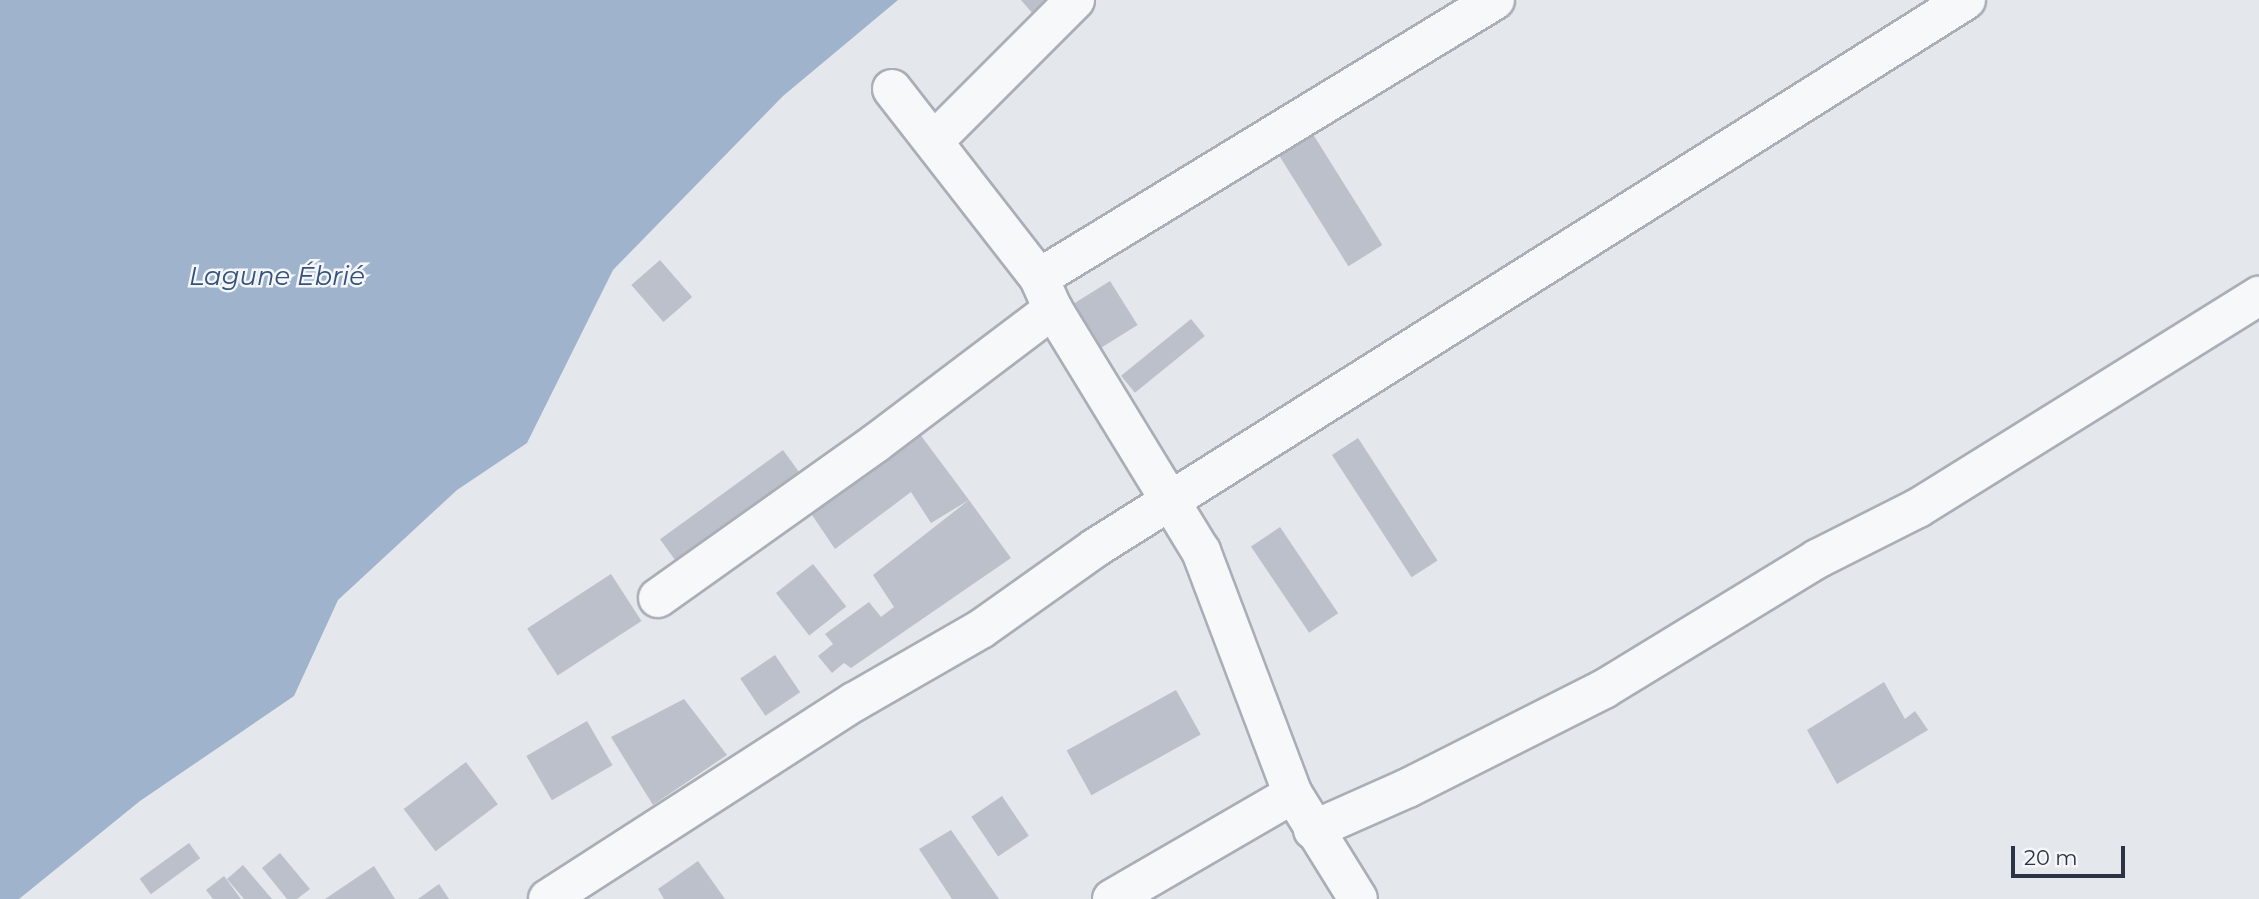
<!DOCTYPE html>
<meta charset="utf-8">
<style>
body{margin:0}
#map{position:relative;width:2259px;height:899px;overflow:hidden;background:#e4e7ec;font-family:Montserrat,sans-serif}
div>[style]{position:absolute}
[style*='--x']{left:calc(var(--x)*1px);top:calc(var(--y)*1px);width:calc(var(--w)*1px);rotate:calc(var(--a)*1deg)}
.water>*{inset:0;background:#9fb4cc}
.building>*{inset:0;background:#bbc0ca;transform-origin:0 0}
.roads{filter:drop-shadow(2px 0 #a9aeb7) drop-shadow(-2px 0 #a9aeb7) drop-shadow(0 2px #a9aeb7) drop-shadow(0 -2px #a9aeb7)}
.minor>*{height:38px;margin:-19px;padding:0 19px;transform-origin:19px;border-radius:19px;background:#f7f8fa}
span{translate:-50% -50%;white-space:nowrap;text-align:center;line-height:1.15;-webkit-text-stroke:5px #f4f6f9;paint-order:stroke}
.water-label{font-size:26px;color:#34527a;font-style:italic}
.scale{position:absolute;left:2011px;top:846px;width:114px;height:32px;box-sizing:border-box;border:4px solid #2b3445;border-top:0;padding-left:9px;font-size:21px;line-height:24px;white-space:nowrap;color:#2b3445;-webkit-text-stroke:5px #f4f6f9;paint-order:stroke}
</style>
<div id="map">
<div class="water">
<i style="clip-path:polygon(0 0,898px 0,783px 96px,613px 270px,527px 443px,457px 490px,338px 600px,294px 696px,140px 801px,19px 899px,0 899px)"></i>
</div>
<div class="building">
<i style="clip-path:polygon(1021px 0,1054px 0,1033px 14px)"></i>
<i style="left:1306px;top:123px;width:144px;height:40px;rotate:58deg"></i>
<i style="left:660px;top:260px;width:49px;height:38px;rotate:49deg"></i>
<i style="left:1110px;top:281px;width:52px;height:50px;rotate:58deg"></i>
<i style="left:1191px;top:319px;width:22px;height:90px;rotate:51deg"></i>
<i style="clip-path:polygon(919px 433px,969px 500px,931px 523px,911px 492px,835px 549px,810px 512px)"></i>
<i style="left:1358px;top:438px;width:146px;height:31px;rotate:57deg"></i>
<i style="left:783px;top:450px;width:41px;height:152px;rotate:54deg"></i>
<i style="clip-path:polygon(969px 500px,1011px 558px,851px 668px,844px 663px,832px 673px,818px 656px,833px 644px,825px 634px,869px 602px,881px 617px,894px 607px,873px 575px)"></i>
<i style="left:1280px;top:527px;width:104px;height:35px;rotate:56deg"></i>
<i style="left:813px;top:564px;width:54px;height:47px;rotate:52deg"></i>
<i style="left:611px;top:574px;width:56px;height:100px;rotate:57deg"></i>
<i style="left:775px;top:655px;width:45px;height:42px;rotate:56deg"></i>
<i style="clip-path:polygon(1884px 682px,1905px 719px,1915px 711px,1928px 730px,1837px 784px,1807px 730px)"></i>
<i style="left:1176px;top:690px;width:51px;height:125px;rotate:61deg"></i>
<i style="clip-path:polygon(684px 699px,727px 755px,653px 805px,611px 737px)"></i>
<i style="left:587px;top:721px;width:51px;height:70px;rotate:60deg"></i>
<i style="left:466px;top:762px;width:53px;height:78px;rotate:53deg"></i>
<i style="left:1002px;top:796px;width:48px;height:37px;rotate:56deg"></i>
<i style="clip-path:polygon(951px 830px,999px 899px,952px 899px,919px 849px)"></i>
<i style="left:189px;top:843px;width:19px;height:61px;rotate:54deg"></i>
<i style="clip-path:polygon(280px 853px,310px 889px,297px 899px,287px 899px,262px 868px)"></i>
<i style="clip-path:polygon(698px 861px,725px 899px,664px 899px,658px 889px)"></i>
<i style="clip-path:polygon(243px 865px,272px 899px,244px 899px,227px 879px)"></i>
<i style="clip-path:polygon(374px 866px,395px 899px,325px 899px)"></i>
<i style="clip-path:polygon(224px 876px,227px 880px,241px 899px,213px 899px,206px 890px)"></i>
<i style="clip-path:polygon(439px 884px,449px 899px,418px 899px)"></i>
</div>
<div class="roads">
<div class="minor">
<i style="--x:892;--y:89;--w:239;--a:52.1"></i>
<i style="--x:1039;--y:278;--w:34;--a:66"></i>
<i style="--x:1053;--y:309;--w:284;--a:58.6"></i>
<i style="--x:1201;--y:551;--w:260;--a:69.3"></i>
<i style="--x:1293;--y:794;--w:123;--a:58.2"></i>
<i style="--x:935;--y:140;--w:198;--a:-45"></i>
<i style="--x:1039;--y:278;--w:534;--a:-31.37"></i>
<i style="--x:658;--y:598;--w:267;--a:-35.4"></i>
<i style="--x:876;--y:443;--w:222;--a:-37.1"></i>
<i style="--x:1313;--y:830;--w:104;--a:-23.9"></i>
<i style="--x:1408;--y:788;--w:220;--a:-26.8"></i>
<i style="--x:1604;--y:689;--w:250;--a:-31.4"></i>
<i style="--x:1817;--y:559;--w:113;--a:-26.8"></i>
<i style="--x:1918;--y:508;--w:402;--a:-31.9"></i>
<i style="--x:548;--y:899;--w:364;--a:-32.8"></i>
<i style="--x:854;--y:702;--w:146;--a:-29.9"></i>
<i style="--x:981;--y:629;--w:140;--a:-35.4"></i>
<i style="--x:1095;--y:548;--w:1029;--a:-32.18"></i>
<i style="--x:1112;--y:899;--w:209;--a:-30.1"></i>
</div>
</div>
<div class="water-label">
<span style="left:277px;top:277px">Lagune Ébrié</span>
</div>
<div class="scale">20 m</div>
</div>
